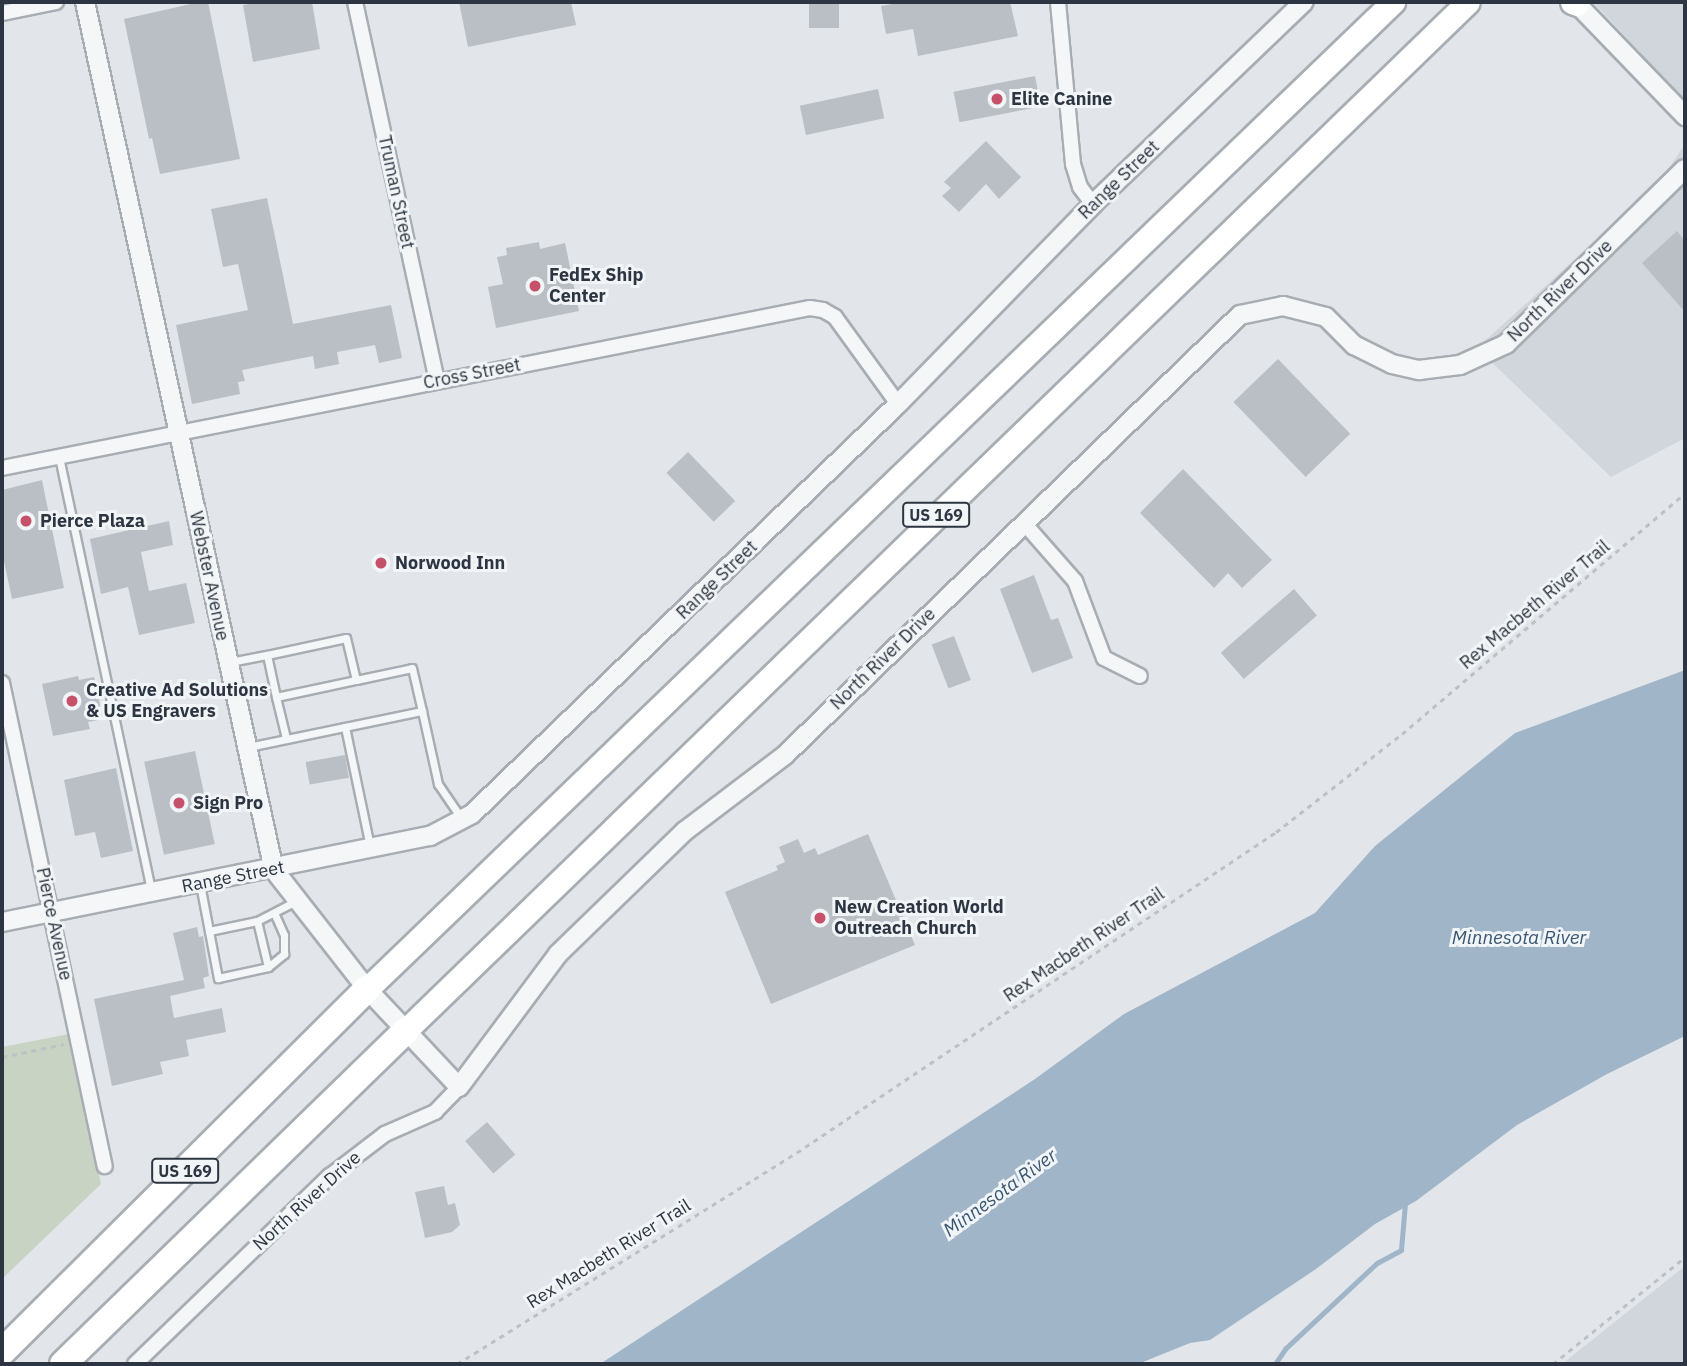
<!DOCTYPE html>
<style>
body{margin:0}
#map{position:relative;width:1687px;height:1366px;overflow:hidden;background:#e2e6ea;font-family:"IBM Plex Sans",sans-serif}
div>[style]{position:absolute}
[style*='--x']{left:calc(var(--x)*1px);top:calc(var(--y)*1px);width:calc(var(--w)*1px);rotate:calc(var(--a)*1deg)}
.built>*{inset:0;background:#d1d5dc}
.green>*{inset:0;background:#c9d3c4}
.water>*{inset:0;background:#a0b5c7}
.stream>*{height:4.5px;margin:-2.25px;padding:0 2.25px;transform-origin:2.25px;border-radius:2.25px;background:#a0b5c7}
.building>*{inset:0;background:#babfc6;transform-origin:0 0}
.path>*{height:2.5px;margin-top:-1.25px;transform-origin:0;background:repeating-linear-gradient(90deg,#bdc0c5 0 5px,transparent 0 10px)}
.roads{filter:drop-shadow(2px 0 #a8adb4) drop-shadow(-2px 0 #a8adb4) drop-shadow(0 2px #a8adb4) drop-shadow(0 -2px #a8adb4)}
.service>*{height:7px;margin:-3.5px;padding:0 3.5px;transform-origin:3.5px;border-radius:3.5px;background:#f5f6f8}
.minor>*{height:14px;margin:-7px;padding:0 7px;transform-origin:7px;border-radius:7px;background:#f5f6f8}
.tertiary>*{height:18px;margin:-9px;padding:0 9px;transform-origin:9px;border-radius:9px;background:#f5f6f8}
.trunk>*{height:23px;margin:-11.5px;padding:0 11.5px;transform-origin:11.5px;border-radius:11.5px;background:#fff}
.motorway>*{height:26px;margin:-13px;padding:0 13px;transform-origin:13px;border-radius:13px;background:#fff}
.dots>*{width:19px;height:19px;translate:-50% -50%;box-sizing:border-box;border:4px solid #f2f5f7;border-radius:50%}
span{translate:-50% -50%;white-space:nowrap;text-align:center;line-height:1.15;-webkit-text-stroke:6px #f2f5f7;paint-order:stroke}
.shield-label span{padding:2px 5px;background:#f2f5f7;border:2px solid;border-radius:5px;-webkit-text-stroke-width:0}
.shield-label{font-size:16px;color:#2c3541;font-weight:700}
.poi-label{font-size:18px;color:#2c3541;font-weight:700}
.left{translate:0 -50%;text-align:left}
.street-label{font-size:18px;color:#2c3541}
.water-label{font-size:19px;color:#385672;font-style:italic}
.frame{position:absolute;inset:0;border:4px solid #2c3541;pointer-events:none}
</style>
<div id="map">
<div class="built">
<i style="clip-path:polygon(1595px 2px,1685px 2px,1685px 100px,1596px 5px)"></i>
<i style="clip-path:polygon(1685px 144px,1685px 438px,1611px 477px,1477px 348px,1659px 183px)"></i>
<i style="clip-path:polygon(1685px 1266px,1685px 1364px,1563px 1364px,1567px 1360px)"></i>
</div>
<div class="green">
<i style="clip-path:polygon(69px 1034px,101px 1184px,2px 1279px,2px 1047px)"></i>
</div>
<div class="water">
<i style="clip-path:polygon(1685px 670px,1685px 1036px,1607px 1074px,1517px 1125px,1416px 1201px,1375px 1224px,1316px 1269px,1210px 1340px,1190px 1343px,1138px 1364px,600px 1364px,1035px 1079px,1124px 1014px,1315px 913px,1375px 846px,1515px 733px)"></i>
</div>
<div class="stream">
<i style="--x:1275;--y:1364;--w:18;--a:-56"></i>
<i style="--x:1285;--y:1349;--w:126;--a:-43.1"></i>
<i style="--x:1377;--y:1263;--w:27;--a:-28"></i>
<i style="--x:1401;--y:1250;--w:47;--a:-85.1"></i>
</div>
<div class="building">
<i style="clip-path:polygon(200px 2px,208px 2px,240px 159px,160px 174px,152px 138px,149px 139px,124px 19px)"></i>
<i style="clip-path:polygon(261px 2px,312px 2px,320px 49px,253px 62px,243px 5px)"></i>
<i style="clip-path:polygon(459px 2px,571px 2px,576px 25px,468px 47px)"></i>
<i style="left:809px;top:2px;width:30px;height:26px"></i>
<i style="clip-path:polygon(903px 2px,1010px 2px,1018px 36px,918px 56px,913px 29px,886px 34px,881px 6px)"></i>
<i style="left:1035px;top:76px;width:31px;height:83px;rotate:79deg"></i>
<i style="left:878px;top:89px;width:30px;height:80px;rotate:78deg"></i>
<i style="clip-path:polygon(986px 141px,1021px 177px,999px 199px,986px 184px,959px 212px,942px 196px,951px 188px,944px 182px)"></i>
<i style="clip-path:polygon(267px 198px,293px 324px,391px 305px,402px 358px,379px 363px,375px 345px,337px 352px,339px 364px,315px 369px,313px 356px,242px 370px,245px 381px,238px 382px,240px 394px,192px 404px,176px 325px,248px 310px,238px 264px,223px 267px,211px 209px)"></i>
<i style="clip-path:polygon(1677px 231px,1685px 241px,1685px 312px,1642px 263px)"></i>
<i style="clip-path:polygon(539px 242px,540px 249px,565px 243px,579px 311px,496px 328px,488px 287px,503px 284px,497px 257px,507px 255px,506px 248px)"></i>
<i style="left:1278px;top:359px;width:104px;height:62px;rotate:46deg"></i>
<i style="left:688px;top:452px;width:68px;height:30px;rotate:46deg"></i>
<i style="clip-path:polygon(1183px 469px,1272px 560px,1242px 588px,1228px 573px,1214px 588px,1140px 513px)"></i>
<i style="clip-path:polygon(42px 480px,64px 588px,12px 599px,2px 552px,2px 490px)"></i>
<i style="clip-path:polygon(169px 521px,173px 545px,141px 552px,149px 591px,186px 583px,195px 623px,139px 635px,128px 587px,101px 594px,90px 539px)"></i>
<i style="clip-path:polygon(1034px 575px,1051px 620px,1058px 618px,1073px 658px,1032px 673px,1000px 589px)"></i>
<i style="left:1294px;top:589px;width:35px;height:97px;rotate:49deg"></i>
<i style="left:954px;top:636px;width:47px;height:24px;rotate:69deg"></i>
<i style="clip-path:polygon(78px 676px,79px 680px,94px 677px,103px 719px,88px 722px,90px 729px,53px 736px,42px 684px)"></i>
<i style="left:195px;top:751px;width:95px;height:52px;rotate:78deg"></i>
<i style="left:345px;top:755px;width:23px;height:40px;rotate:80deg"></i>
<i style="clip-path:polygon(116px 768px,133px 851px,101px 858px,95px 832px,75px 836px,64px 780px)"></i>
<i style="clip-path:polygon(868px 834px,915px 945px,771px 1004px,725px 892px,778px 870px,776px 866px,785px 862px,779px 847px,798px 839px,804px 853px,815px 848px,818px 855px)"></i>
<i style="clip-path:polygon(197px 927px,199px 937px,203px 936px,209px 976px,203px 978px,205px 988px,170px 996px,174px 1018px,222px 1008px,226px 1032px,186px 1040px,189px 1056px,160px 1062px,163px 1074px,112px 1086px,94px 999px,184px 980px,173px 933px)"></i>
<i style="left:487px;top:1122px;width:43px;height:29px;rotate:49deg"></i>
<i style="clip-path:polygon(444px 1186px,448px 1205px,455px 1203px,460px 1225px,452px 1232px,425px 1238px,415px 1192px)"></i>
</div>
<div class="path">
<i style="--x:2;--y:1057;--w:63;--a:-11.8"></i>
<i style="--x:457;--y:1364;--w:410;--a:-31.9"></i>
<i style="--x:805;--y:1147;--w:567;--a:-33.77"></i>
<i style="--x:1276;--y:832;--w:160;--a:-37.9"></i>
<i style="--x:1402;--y:734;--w:372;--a:-40.4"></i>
<i style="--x:1553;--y:1364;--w:170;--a:-39"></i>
</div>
<div class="roads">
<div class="service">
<i style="--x:59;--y:457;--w:444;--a:78"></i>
<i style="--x:230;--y:662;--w:38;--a:-11"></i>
<i style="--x:356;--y:680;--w:57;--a:-12.1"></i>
<i style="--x:412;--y:668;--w:44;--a:76.9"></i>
<i style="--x:276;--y:697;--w:82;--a:-12"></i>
<i style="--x:356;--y:680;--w:43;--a:-103.4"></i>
<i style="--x:346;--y:638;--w:81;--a:167.9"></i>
<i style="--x:267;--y:655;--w:43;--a:77.9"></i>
<i style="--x:276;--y:697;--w:42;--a:76.3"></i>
<i style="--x:345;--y:727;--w:123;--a:78.2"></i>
<i style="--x:248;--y:747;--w:178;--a:-11.7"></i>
<i style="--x:422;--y:711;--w:75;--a:77.6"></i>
<i style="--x:438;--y:784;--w:42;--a:55.6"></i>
<i style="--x:200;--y:884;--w:96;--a:79.2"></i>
<i style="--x:218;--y:978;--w:51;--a:-12.4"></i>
<i style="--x:268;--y:967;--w:47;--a:-103.4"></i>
<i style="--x:257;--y:921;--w:44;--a:-27.1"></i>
<i style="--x:209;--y:931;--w:49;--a:-11.8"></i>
<i style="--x:268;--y:967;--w:21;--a:-39"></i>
<i style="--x:284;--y:954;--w:19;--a:-90"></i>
<i style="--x:284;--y:935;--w:24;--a:-114"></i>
</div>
<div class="minor">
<i style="--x:355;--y:2;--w:388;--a:77.8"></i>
<i style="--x:1058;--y:2;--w:163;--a:84.7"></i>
<i style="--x:1073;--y:164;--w:24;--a:73"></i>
<i style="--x:1080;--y:187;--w:21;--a:53"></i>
<i style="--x:2;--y:13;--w:55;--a:-11.5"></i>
<i style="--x:2;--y:468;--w:824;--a:-11.2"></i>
<i style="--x:810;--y:308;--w:13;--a:9"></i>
<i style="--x:823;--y:310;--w:14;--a:30"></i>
<i style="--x:835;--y:317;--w:107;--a:54.1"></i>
<i style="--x:1024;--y:523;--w:77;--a:48.7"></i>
<i style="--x:1075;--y:581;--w:82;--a:69.4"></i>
<i style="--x:1104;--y:658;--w:40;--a:26.6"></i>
<i style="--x:2;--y:683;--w:494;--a:78"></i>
<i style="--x:135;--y:1364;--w:271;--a:-44"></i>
<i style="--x:330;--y:1176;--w:69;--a:-37.4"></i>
<i style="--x:385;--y:1134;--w:55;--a:-23.7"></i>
<i style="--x:435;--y:1112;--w:35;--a:-46"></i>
</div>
<div class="tertiary">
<i style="--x:85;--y:2;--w:888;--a:77.72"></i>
<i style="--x:274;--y:870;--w:151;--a:52"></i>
<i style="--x:367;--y:989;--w:134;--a:46.8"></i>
<i style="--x:459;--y:1087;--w:166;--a:-53.3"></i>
<i style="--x:558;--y:954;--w:177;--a:-44.1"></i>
<i style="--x:685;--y:831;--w:126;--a:-37.2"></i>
<i style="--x:785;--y:755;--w:633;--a:-44.04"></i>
<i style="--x:1240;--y:315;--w:44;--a:-11.8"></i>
<i style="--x:1283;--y:306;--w:44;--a:14.3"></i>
<i style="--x:1326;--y:317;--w:40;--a:45"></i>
<i style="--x:1354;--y:345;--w:42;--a:26.6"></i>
<i style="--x:1392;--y:364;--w:28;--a:13"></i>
<i style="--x:1419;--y:370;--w:41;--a:-7"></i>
<i style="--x:1460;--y:365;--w:51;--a:-24.5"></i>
<i style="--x:1506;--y:344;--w:250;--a:-44.4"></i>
<i style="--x:1577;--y:4;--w:156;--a:46"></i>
<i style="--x:2;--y:922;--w:437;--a:-11.4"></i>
<i style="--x:430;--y:836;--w:47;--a:-27.6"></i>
<i style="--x:472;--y:814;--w:591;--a:-43.9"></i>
<i style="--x:898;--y:404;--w:279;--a:-45.7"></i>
<i style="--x:1093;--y:204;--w:292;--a:-43.8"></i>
</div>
<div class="trunk">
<i style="--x:1572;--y:2;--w:5;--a:22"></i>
<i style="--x:367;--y:989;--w:1424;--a:-43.89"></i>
<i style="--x:405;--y:1031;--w:1479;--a:-44.07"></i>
</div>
<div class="motorway">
<i style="--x:2;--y:1352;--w:515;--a:-44.84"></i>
<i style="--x:63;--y:1364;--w:477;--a:-44.2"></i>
</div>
</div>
<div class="dots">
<i style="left:997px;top:99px;background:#c5516a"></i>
<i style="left:535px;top:286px;background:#c5516a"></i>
<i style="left:26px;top:521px;background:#c5516a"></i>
<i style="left:381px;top:563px;background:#c5516a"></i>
<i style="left:72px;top:701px;background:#c5516a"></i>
<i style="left:179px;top:803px;background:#c5516a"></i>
<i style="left:820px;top:918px;background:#c5516a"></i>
</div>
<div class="shield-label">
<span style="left:936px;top:515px">US 169</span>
<span style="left:185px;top:1171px">US 169</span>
</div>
<div class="poi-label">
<span class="left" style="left:1011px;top:99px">Elite Canine</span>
<span class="left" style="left:549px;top:286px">FedEx Ship<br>Center</span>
<span class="left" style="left:40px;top:521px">Pierce Plaza</span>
<span class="left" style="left:395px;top:563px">Norwood Inn</span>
<span class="left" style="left:86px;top:701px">Creative Ad Solutions<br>&amp; US Engravers</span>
<span class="left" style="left:193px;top:803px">Sign Pro</span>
<span class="left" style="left:834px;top:918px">New Creation World<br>Outreach Church</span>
</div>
<div class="street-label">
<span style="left:1119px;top:180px;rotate:-44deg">Range Street</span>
<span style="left:396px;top:192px;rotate:78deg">Truman Street</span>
<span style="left:1560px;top:291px;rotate:-44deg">North River Drive</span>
<span style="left:472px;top:374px;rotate:-11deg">Cross Street</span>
<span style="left:209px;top:576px;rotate:78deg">Webster Avenue</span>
<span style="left:717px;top:580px;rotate:-44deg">Range Street</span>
<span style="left:1535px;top:605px;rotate:-40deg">Rex Macbeth River Trail</span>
<span style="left:883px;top:659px;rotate:-44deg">North River Drive</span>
<span style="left:233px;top:877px;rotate:-11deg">Range Street</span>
<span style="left:54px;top:924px;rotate:78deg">Pierce Avenue</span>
<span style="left:1084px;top:945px;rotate:-34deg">Rex Macbeth River Trail</span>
<span style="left:307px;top:1201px;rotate:-42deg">North River Drive</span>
<span style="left:609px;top:1254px;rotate:-32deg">Rex Macbeth River Trail</span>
</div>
<div class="water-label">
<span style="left:1519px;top:938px">Minnesota River</span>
<span style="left:1000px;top:1193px;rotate:-36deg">Minnesota River</span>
</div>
<div class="frame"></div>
</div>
